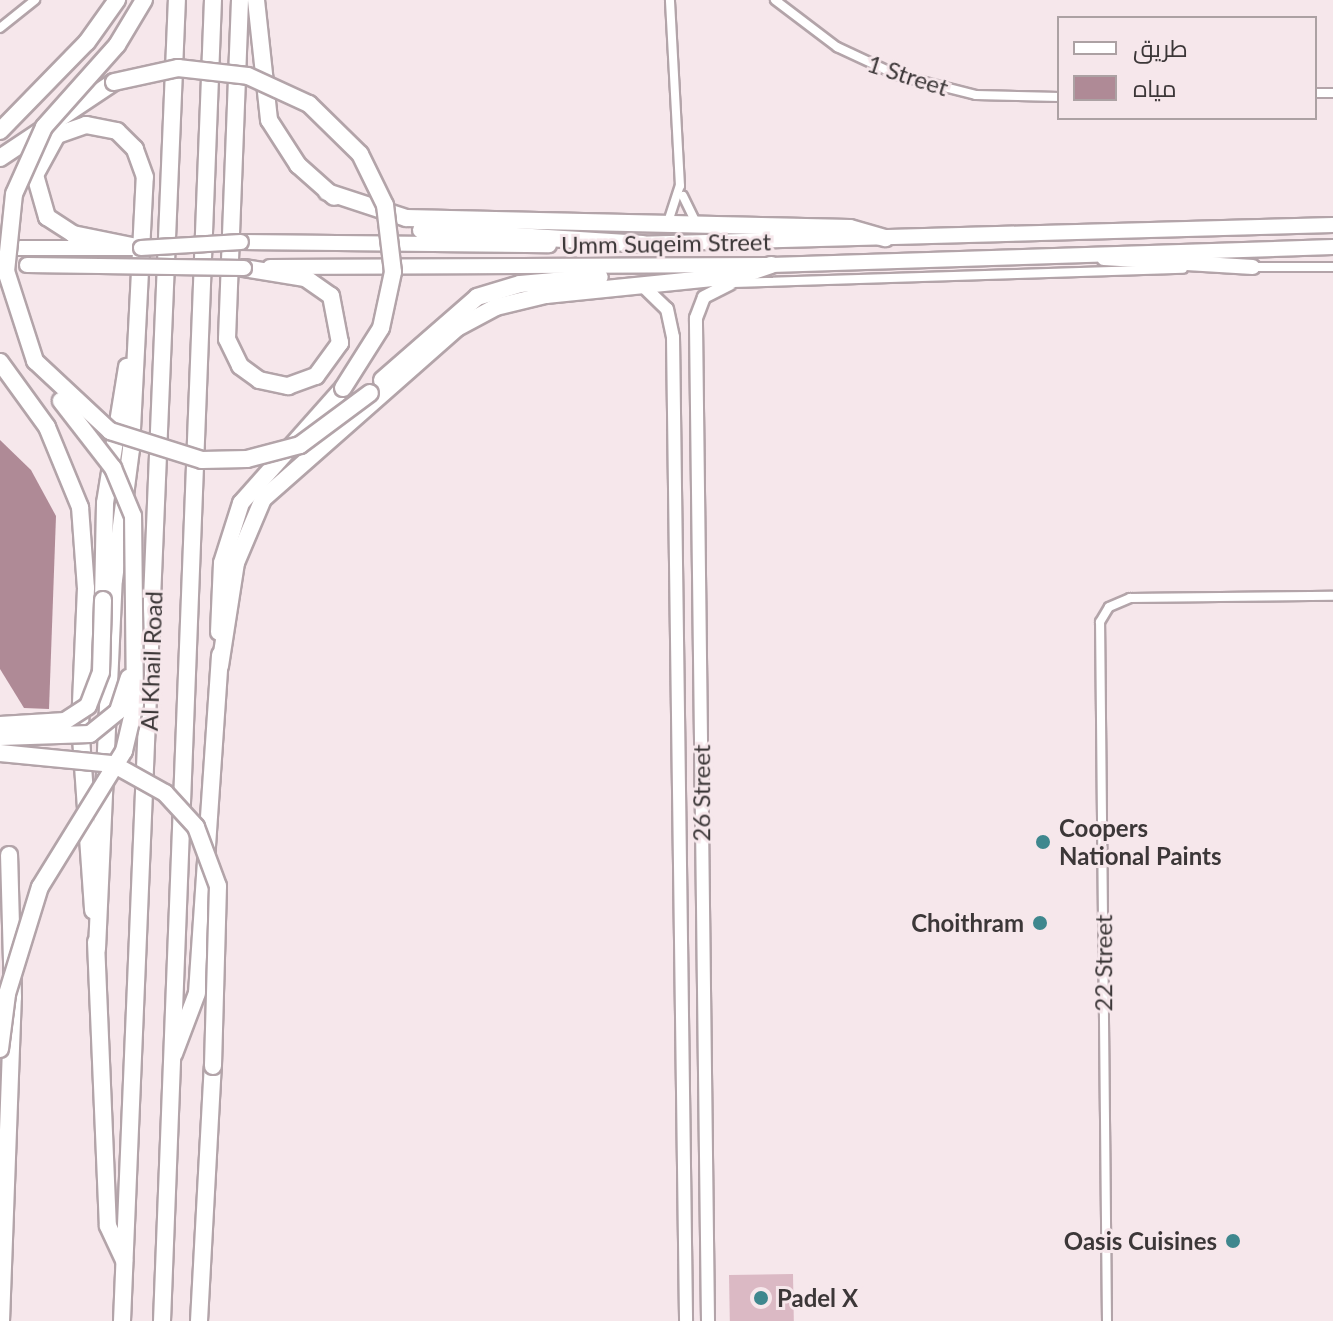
<!DOCTYPE html>
<meta charset="utf-8">
<style>
body{margin:0}
#map{position:relative;width:1333px;height:1321px;overflow:hidden;background:#f6e7eb;font-family:Lato,Cairo,sans-serif}
div>[style]{position:absolute}
[style*='--x']{left:calc(var(--x)*1px);top:calc(var(--y)*1px);width:calc(var(--w)*1px);rotate:calc(var(--a)*1deg)}
.green>*{inset:0;background:#dbb9c4;transform-origin:0 0}
.water>*{inset:0;background:#af8a96}
.roads{filter:drop-shadow(2px 0 #b3a4a9) drop-shadow(-2px 0 #b3a4a9) drop-shadow(0 2px #b3a4a9) drop-shadow(0 -2px #b3a4a9)}
.street>*{height:8px;margin:-4px;padding:0 4px;transform-origin:4px;border-radius:4px;background:#fff}
.secondary>*{height:12px;margin:-6px;padding:0 6px;transform-origin:6px;border-radius:6px;background:#fff}
.primary>*{height:14px;margin:-7px;padding:0 7px;transform-origin:7px;border-radius:7px;background:#fff}
.highway>*{height:16px;margin:-8px;padding:0 8px;transform-origin:8px;border-radius:8px;background:#fff}
.bridges{filter:drop-shadow(2px 0 #b3a4a9) drop-shadow(-2px 0 #b3a4a9) drop-shadow(0 2px #b3a4a9) drop-shadow(0 -2px #b3a4a9)}
.primary-bridge>*{height:14px;margin:-7px;padding:0 7px;transform-origin:7px;border-radius:7px;background:#fff}
.highway-bridge>*{height:16px;margin:-8px;padding:0 8px;transform-origin:8px;border-radius:8px;background:#fff}
.dots>*{width:22px;height:22px;translate:-50% -50%;box-sizing:border-box;border:4px solid #f6e7eb;border-radius:50%}
span{translate:-50% -50%;white-space:nowrap;text-align:center;line-height:1.15;-webkit-text-stroke:6px #f6e7eb;paint-order:stroke}
.street-label{font-size:24px;color:#3c3738}
.poi-label{font-size:24px;color:#3c3738;font-weight:700}
.left{translate:0 -50%;text-align:left}
.right{translate:-100% -50%;text-align:right}
.legend{position:absolute;left:1057px;top:16px;width:260px;height:104px;box-sizing:border-box;background:#f6e7eb;border:2px solid #aca1a3;margin:0;padding:10px 14px;list-style:none;font-size:24px;color:#3c3738}
.legend li{display:flex;align-items:center;gap:16px;height:40px}
.legend b{width:40px;border:2px solid #aca1a3}
</style>
<div id="map">
<div class="green">
<i style="left:793px;top:1274px;width:47px;height:64px;rotate:89deg"></i>
</div>
<div class="water">
<i style="clip-path:polygon(0 440px,31px 470px,56px 516px,49px 709px,24px 708px,0 669px)"></i>
</div>
<div class="roads">
<div class="street">
<i style="--x:775;--y:0;--w:78;--a:37.2"></i>
<i style="--x:837;--y:47;--w:66;--a:25"></i>
<i style="--x:897;--y:75;--w:81;--a:14.2"></i>
<i style="--x:976;--y:95;--w:83;--a:1.4"></i>
<i style="--x:0;--y:28;--w:45;--a:-38.7"></i>
<i style="--x:1315;--y:93;--w:18;--a:0"></i>
<i style="--x:683;--y:196;--w:30;--a:64"></i>
<i style="--x:668;--y:222;--w:38;--a:-72"></i>
<i style="--x:680;--y:186;--w:186;--a:-93.1"></i>
<i style="--x:1253;--y:267;--w:80;--a:0"></i>
<i style="--x:733;--y:283;--w:450;--a:-1.8"></i>
<i style="--x:1107;--y:1321;--w:699;--a:-90.57"></i>
<i style="--x:1100;--y:622;--w:17;--a:-59"></i>
<i style="--x:1109;--y:607;--w:23;--a:-23"></i>
<i style="--x:1130;--y:598;--w:203;--a:-0.6"></i>
</div>
<div class="secondary">
<i style="--x:645;--y:288;--w:30;--a:44"></i>
<i style="--x:667;--y:309;--w:29;--a:78"></i>
<i style="--x:673;--y:337;--w:984;--a:89.24"></i>
<i style="--x:708;--y:1321;--w:1003;--a:-90.69"></i>
<i style="--x:696;--y:318;--w:22;--a:-69"></i>
<i style="--x:704;--y:297;--w:29;--a:-27"></i>
</div>
<div class="primary">
<i style="--x:241;--y:242;--w:308;--a:0.6"></i>
<i style="--x:634;--y:244;--w:699;--a:-1.56"></i>
<i style="--x:0;--y:248;--w:137;--a:0"></i>
<i style="--x:1104;--y:258;--w:149;--a:3.5"></i>
<i style="--x:270;--y:267;--w:501;--a:-0.23"></i>
<i style="--x:771;--y:265;--w:562;--a:-1.83"></i>
</div>
<div class="highway">
<i style="--x:240;--y:0;--w:339;--a:92.2"></i>
<i style="--x:227;--y:339;--w:30;--a:64"></i>
<i style="--x:240;--y:366;--w:24;--a:36"></i>
<i style="--x:259;--y:380;--w:30;--a:12"></i>
<i style="--x:288;--y:386;--w:30;--a:-20"></i>
<i style="--x:316;--y:376;--w:41;--a:-54"></i>
<i style="--x:340;--y:343;--w:48;--a:-100.8"></i>
<i style="--x:331;--y:296;--w:32;--a:-145"></i>
<i style="--x:305;--y:278;--w:62;--a:-170.7"></i>
<i style="--x:256;--y:0;--w:121;--a:83.8"></i>
<i style="--x:269;--y:120;--w:54;--a:57.2"></i>
<i style="--x:298;--y:165;--w:48;--a:41.6"></i>
<i style="--x:0;--y:131;--w:124;--a:-45.7"></i>
<i style="--x:87;--y:42;--w:52;--a:-54.5"></i>
<i style="--x:0;--y:158;--w:137;--a:-33.7"></i>
<i style="--x:327;--y:192;--w:83;--a:18.2"></i>
<i style="--x:406;--y:218;--w:444;--a:1.3"></i>
<i style="--x:850;--y:228;--w:37;--a:16"></i>
<i style="--x:421;--y:230;--w:222;--a:3.6"></i>
<i style="--x:0;--y:362;--w:80;--a:54.1"></i>
<i style="--x:47;--y:427;--w:87;--a:67.6"></i>
<i style="--x:80;--y:507;--w:81;--a:85.8"></i>
<i style="--x:86;--y:588;--w:135;--a:92.5"></i>
<i style="--x:80;--y:723;--w:188;--a:86"></i>
<i style="--x:382;--y:380;--w:126;--a:-41.1"></i>
<i style="--x:477;--y:297;--w:45;--a:-16.8"></i>
<i style="--x:520;--y:284;--w:80;--a:-5"></i>
<i style="--x:103;--y:600;--w:97;--a:-88.8"></i>
<i style="--x:105;--y:503;--w:138;--a:-80.8"></i>
<i style="--x:219;--y:632;--w:69;--a:-87.5"></i>
<i style="--x:222;--y:563;--w:63;--a:-72.4"></i>
<i style="--x:241;--y:503;--w:154;--a:-48.4"></i>
<i style="--x:220;--y:666;--w:104;--a:-81.2"></i>
<i style="--x:236;--y:563;--w:69;--a:-67.1"></i>
<i style="--x:263;--y:499;--w:259;--a:-41.4"></i>
<i style="--x:457;--y:328;--w:44;--a:-28.3"></i>
<i style="--x:496;--y:307;--w:51;--a:-13.5"></i>
<i style="--x:546;--y:295;--w:197;--a:-5.8"></i>
<i style="--x:742;--y:275;--w:31;--a:-19"></i>
<i style="--x:96;--y:942;--w:284;--a:87.6"></i>
<i style="--x:108;--y:1226;--w:38;--a:65"></i>
<i style="--x:97;--y:949;--w:369;--a:-87.4"></i>
<i style="--x:114;--y:580;--w:132;--a:-82.6"></i>
<i style="--x:131;--y:449;--w:272;--a:-87.1"></i>
<i style="--x:145;--y:177;--w:30;--a:-110"></i>
<i style="--x:135;--y:149;--w:25;--a:-135"></i>
<i style="--x:117;--y:131;--w:32;--a:-169"></i>
<i style="--x:86;--y:125;--w:31;--a:161"></i>
<i style="--x:57;--y:135;--w:46;--a:118.8"></i>
<i style="--x:35;--y:175;--w:44;--a:74.1"></i>
<i style="--x:47;--y:217;--w:31;--a:33"></i>
<i style="--x:73;--y:234;--w:69;--a:11.6"></i>
<i style="--x:174;--y:1054;--w:65;--a:-69.3"></i>
<i style="--x:197;--y:993;--w:339;--a:-86.1"></i>
<i style="--x:1;--y:1321;--w:324;--a:-87.9"></i>
<i style="--x:13;--y:997;--w:142;--a:-91.6"></i>
<i style="--x:122;--y:1321;--w:1322;--a:-87.62"></i>
<i style="--x:162;--y:1321;--w:1322;--a:-87.79"></i>
<i style="--x:199;--y:1321;--w:255;--a:-86.9"></i>
</div>
</div>
<div class="bridges">
<div class="primary-bridge">
<i style="--x:141;--y:248;--w:100;--a:-3.4"></i>
<i style="--x:27;--y:265;--w:217;--a:0.8"></i>
</div>
<div class="highway-bridge">
<i style="--x:144;--y:0;--w:52;--a:121"></i>
<i style="--x:117;--y:45;--w:110;--a:131.7"></i>
<i style="--x:44;--y:127;--w:73;--a:114.1"></i>
<i style="--x:14;--y:194;--w:77;--a:95.9"></i>
<i style="--x:6;--y:271;--w:95;--a:72.1"></i>
<i style="--x:35;--y:361;--w:103;--a:43"></i>
<i style="--x:110;--y:431;--w:96;--a:17.5"></i>
<i style="--x:202;--y:460;--w:45;--a:-1.3"></i>
<i style="--x:247;--y:459;--w:55;--a:-14.8"></i>
<i style="--x:300;--y:445;--w:87;--a:-36.6"></i>
<i style="--x:114;--y:82;--w:66;--a:-12.3"></i>
<i style="--x:178;--y:68;--w:70;--a:6.5"></i>
<i style="--x:248;--y:76;--w:67;--a:24.7"></i>
<i style="--x:309;--y:104;--w:71;--a:44.4"></i>
<i style="--x:360;--y:154;--w:57;--a:63.9"></i>
<i style="--x:385;--y:205;--w:67;--a:83.2"></i>
<i style="--x:393;--y:272;--w:57;--a:102.1"></i>
<i style="--x:381;--y:328;--w:71;--a:122.3"></i>
<i style="--x:0;--y:725;--w:65;--a:-3.5"></i>
<i style="--x:65;--y:721;--w:27;--a:-33"></i>
<i style="--x:88;--y:706;--w:36;--a:-69"></i>
<i style="--x:101;--y:672;--w:72;--a:-88.4"></i>
<i style="--x:0;--y:737;--w:90;--a:-1.9"></i>
<i style="--x:90;--y:734;--w:36;--a:-39"></i>
<i style="--x:118;--y:711;--w:35;--a:-72"></i>
<i style="--x:0;--y:753;--w:114;--a:5.6"></i>
<i style="--x:113;--y:764;--w:60;--a:29.1"></i>
<i style="--x:165;--y:793;--w:46;--a:47.6"></i>
<i style="--x:196;--y:827;--w:63;--a:69.6"></i>
<i style="--x:218;--y:886;--w:180;--a:91.6"></i>
<i style="--x:0;--y:1049;--w:55;--a:-82.7"></i>
<i style="--x:7;--y:994;--w:112;--a:-72.9"></i>
<i style="--x:40;--y:887;--w:160;--a:-58.3"></i>
<i style="--x:124;--y:751;--w:48;--a:-76.8"></i>
<i style="--x:135;--y:704;--w:188;--a:-90.6"></i>
<i style="--x:133;--y:516;--w:52;--a:-112.6"></i>
<i style="--x:113;--y:468;--w:85;--a:-127.8"></i>
</div>
</div>
<div class="dots">
<i style="left:1043px;top:842px;background:#3f878e"></i>
<i style="left:1040px;top:923px;background:#3f878e"></i>
<i style="left:1233px;top:1241px;background:#3f878e"></i>
<i style="left:761px;top:1298px;background:#3f878e"></i>
</div>
<div class="street-label">
<span style="left:908px;top:75px;rotate:18deg">1 Street</span>
<span style="left:666px;top:243px;rotate:-1deg">Umm Suqeim Street</span>
<span style="left:151px;top:661px;rotate:-88deg">Al Khail Road</span>
<span style="left:701px;top:793px;rotate:-90deg">26 Street</span>
<span style="left:1103px;top:963px;rotate:-90deg">22 Street</span>
</div>
<div class="poi-label">
<span class="left" style="left:1059px;top:842px">Coopers<br>National Paints</span>
<span class="right" style="left:1024px;top:923px">Choithram</span>
<span class="right" style="left:1217px;top:1241px">Oasis Cuisines</span>
<span class="left" style="left:777px;top:1298px">Padel X</span>
</div>
<ul class="legend">
<li><b style="height:10px;background:#fff"></b>طريق</li>
<li><b style="height:22px;background:#af8a96"></b>مياه</li>
</ul>
</div>
